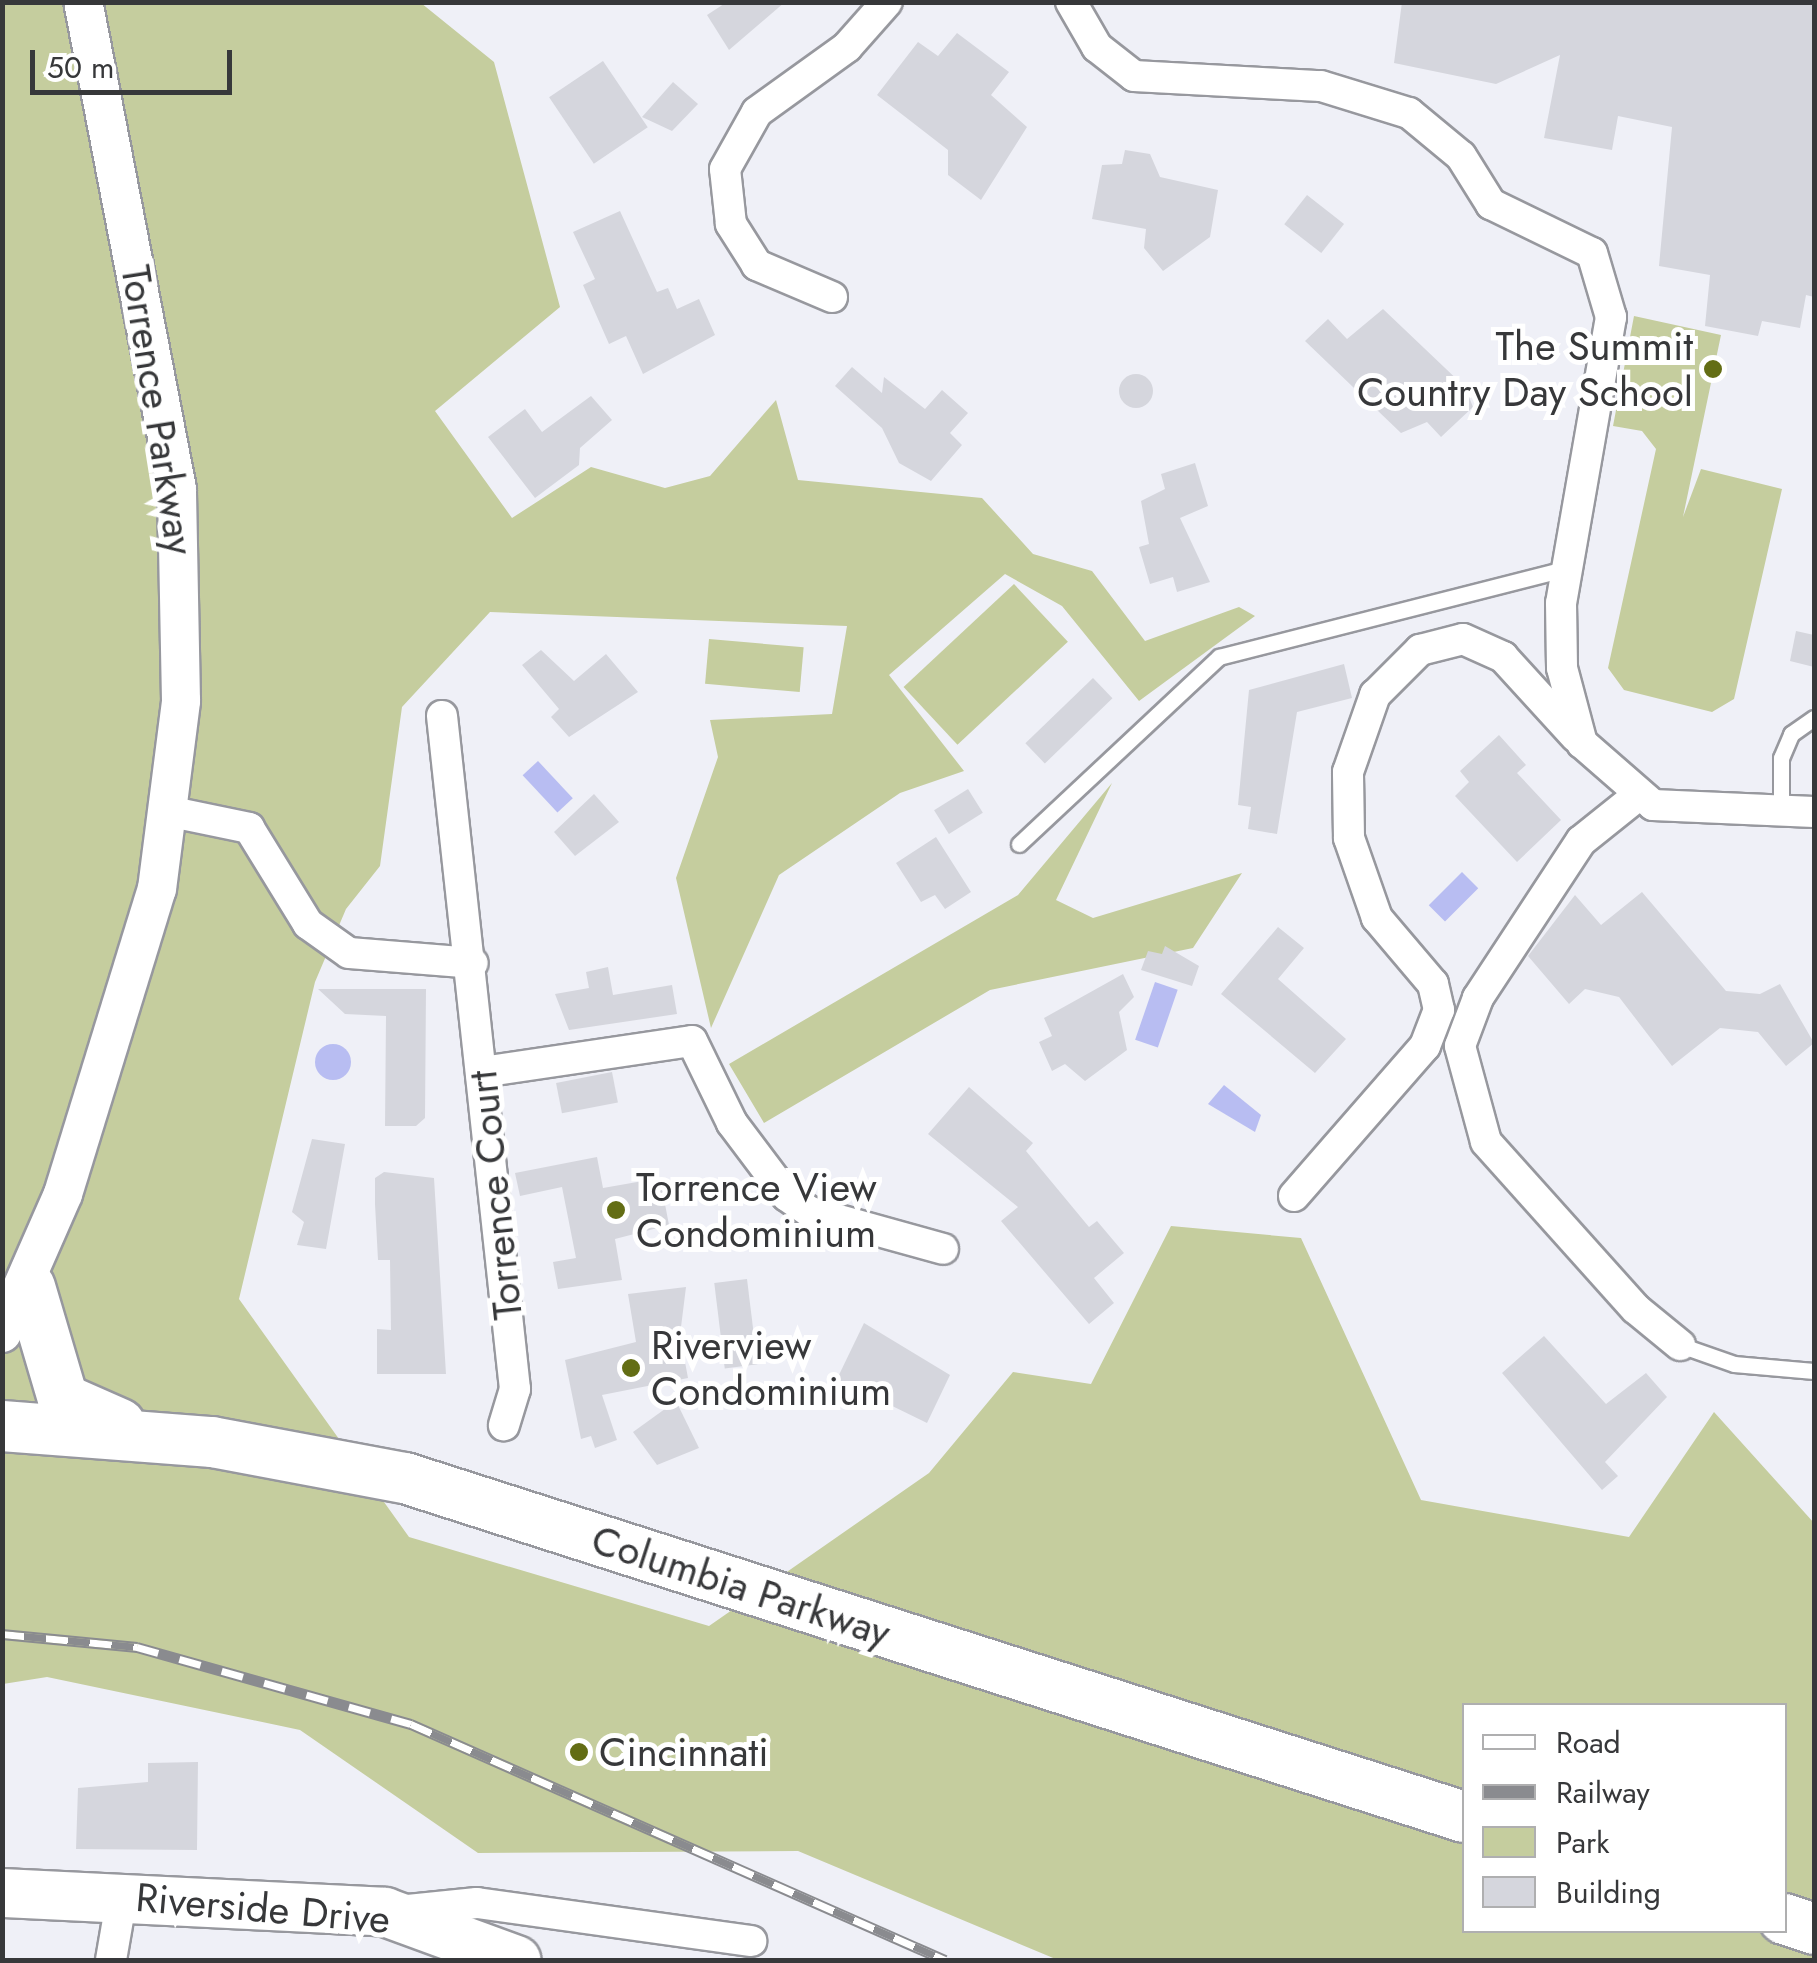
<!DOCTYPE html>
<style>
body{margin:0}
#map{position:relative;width:1817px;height:1963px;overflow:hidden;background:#eff0f7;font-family:Jost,sans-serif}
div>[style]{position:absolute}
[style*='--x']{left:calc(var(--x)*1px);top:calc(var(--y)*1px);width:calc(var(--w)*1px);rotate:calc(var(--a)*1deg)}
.green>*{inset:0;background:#c5cd9e;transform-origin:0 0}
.water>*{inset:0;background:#b8bdf2;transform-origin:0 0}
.round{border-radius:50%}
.building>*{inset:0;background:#d5d6dd;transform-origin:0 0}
.roads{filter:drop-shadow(2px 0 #97989e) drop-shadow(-2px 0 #97989e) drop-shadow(0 2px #97989e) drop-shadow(0 -2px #97989e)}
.service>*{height:15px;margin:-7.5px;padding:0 7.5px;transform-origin:7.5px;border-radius:7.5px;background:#fff}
.minor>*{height:30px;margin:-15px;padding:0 15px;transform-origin:15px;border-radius:15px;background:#fff}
.tertiary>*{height:38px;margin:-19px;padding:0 19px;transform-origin:19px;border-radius:19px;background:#fff}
.primary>*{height:48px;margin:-24px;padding:0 24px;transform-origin:24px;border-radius:24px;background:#fff}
.trunk>*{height:50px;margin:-25px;padding:0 25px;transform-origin:25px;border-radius:25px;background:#fff}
.rail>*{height:11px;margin-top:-5.5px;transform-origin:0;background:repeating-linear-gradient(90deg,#fff 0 22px,#8a8b8f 0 44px);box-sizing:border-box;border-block:2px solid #8a8b8f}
.dots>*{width:28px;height:28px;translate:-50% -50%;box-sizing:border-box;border:5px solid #fff;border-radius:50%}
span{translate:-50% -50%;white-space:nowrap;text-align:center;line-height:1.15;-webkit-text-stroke:10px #fff;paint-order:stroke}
.poi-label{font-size:40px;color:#37383a}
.right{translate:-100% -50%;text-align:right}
.left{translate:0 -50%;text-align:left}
.street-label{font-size:40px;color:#37383a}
.frame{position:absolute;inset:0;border:5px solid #37383a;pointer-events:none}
.legend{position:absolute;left:1462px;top:1703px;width:325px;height:230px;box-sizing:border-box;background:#fff;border:2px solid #afafb0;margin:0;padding:12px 18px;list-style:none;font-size:30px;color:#37383a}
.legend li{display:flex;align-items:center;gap:20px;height:50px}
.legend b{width:50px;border:2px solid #afafb0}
.scale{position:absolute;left:30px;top:50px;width:202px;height:45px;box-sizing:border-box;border:5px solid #37383a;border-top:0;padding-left:12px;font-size:30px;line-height:35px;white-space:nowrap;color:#37383a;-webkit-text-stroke:8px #fff;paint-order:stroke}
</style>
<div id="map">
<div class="green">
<i style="clip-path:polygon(evenodd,3px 3px,421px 3px,494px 62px,560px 307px,435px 411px,512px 518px,591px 467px,665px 488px,710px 476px,776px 400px,798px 480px,982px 498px,1033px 554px,1092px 571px,1145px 641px,1239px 607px,1255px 616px,1139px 701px,1062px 606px,1005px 574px,889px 675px,964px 771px,900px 793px,779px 875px,711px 1028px,676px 878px,718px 757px,710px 720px,832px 714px,847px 626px,490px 612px,402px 707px,380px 866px,346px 909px,315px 982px,239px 1299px,409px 1537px,709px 1626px,929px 1473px,1013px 1372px,1091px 1384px,1171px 1226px,1301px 1238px,1421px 1500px,1629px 1537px,1714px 1412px,1814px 1523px,1814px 1960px,1058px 1960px,798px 1851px,478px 1853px,300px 1730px,47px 1677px,3px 1684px,3px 3px,1464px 1706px,1784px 1706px,1784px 1930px,1464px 1930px,1464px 1706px)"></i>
<i style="clip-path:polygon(1634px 316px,1721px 335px,1683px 517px,1701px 469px,1782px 489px,1734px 699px,1712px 712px,1624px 690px,1608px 668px,1656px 449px,1642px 431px,1613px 426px)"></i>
<i style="left:1014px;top:584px;width:79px;height:151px;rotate:47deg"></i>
<i style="left:709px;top:639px;width:95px;height:45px;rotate:5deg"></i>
<i style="clip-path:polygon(1112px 783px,1056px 900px,1093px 918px,1242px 873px,1193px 948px,990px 990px,764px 1123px,729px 1064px,1018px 895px)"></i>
</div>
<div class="water">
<i style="left:538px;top:761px;width:51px;height:21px;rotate:47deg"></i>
<i style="left:1462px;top:872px;width:23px;height:47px;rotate:45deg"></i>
<i style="left:1155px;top:982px;width:24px;height:61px;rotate:19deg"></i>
<i class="round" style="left:315px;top:1044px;width:36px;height:36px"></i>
<i style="clip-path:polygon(1224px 1085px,1261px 1115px,1255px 1132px,1208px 1104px)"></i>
</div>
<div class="building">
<i style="clip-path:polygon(727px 2px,785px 2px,729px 50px,707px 15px)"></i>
<i style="clip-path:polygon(1402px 2px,1814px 2px,1814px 297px,1806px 295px,1800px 328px,1762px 321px,1758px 336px,1705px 326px,1710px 275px,1659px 266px,1672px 127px,1618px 116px,1612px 150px,1544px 138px,1560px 55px,1496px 84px,1394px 63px)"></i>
<i style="clip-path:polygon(957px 33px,1009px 72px,991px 95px,1027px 127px,981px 200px,948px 175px,948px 150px,877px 95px,918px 42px,938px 56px)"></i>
<i style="left:603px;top:61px;width:80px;height:65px;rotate:56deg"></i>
<i style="clip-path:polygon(673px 82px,698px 104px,672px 131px,642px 117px)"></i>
<i style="clip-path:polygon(1125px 150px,1150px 154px,1160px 177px,1218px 190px,1210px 237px,1163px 271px,1144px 248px,1146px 229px,1092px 219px,1102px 165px,1122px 164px)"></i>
<i style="left:1307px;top:195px;width:47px;height:37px;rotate:38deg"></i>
<i style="clip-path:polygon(620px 211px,657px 292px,668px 288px,677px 309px,699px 299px,715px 335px,643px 374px,626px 336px,609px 344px,583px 285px,595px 279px,573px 232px)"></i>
<i style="clip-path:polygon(1383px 309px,1465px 387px,1473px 407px,1441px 437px,1427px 422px,1401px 433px,1305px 341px,1328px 319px,1347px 339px)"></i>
<i style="clip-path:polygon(852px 367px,882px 393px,884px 377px,925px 409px,942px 390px,968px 413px,950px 433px,962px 445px,931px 481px,899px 463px,882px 428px,835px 386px)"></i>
<i class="round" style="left:1119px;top:374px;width:34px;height:34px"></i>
<i style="clip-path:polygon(591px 396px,612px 420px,580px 448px,579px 465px,535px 498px,488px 437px,525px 409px,542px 432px)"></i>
<i style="clip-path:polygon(1195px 463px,1208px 506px,1180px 518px,1210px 582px,1177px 592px,1173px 577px,1150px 584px,1139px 547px,1149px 544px,1141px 501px,1165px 489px,1161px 474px)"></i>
<i style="clip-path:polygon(1796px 631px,1814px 635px,1814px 667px,1790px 661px)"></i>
<i style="clip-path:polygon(541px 650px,574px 681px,606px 654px,638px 692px,569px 737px,551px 717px,559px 709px,522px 665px)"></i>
<i style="clip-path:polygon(1344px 664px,1352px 698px,1297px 712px,1277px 834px,1248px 829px,1251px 807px,1238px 805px,1249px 690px)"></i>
<i style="left:1093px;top:678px;width:28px;height:94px;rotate:46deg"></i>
<i style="clip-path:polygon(1499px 735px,1526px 765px,1517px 773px,1561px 820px,1517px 862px,1455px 796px,1469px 782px,1460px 771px)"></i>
<i style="left:968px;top:789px;width:28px;height:40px;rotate:58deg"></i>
<i style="clip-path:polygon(594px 794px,619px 822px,575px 856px,554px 832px)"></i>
<i style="clip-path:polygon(936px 837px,971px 892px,945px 909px,935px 895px,921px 902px,896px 863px)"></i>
<i style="clip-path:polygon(1642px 892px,1726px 991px,1760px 994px,1780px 984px,1814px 1043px,1786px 1066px,1758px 1032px,1720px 1028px,1672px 1066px,1619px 997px,1585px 989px,1569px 1004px,1528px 956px,1575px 895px,1601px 925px)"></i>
<i style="clip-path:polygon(1278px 927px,1304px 948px,1278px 979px,1346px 1039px,1315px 1073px,1221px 994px)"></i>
<i style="clip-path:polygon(1165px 946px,1199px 966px,1192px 986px,1141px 970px,1148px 951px,1162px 954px)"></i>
<i style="clip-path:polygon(608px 967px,613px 995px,672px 985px,677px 1014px,569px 1030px,555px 994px,589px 988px,586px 972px)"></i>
<i style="clip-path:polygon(1123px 974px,1134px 997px,1119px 1012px,1127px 1050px,1085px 1081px,1065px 1064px,1052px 1071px,1039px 1042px,1052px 1036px,1044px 1018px)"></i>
<i style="clip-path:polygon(318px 989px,426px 989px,425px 1118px,416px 1126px,385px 1126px,386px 1016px,345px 1014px)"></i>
<i style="left:612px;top:1072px;width:31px;height:57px;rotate:79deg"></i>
<i style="clip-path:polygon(969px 1087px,1033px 1143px,1026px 1151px,1089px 1227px,1097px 1221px,1124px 1253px,1094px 1278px,1114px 1303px,1089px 1324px,1001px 1221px,1018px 1207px,928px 1134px)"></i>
<i style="clip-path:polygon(312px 1139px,345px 1144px,326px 1249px,297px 1245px,304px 1222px,292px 1212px)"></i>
<i style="clip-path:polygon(597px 1157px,603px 1188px,660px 1178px,669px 1225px,615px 1239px,622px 1280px,558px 1289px,553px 1262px,576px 1258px,562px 1187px,520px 1196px,515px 1173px)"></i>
<i style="clip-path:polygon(384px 1172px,434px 1178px,446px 1374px,377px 1374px,377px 1329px,391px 1330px,390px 1260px,378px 1260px,375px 1204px,375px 1178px)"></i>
<i style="left:747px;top:1279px;width:86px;height:33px;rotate:83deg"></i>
<i style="clip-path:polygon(686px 1287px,680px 1335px,688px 1378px,602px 1395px,617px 1440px,595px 1448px,591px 1436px,581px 1439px,565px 1360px,636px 1342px,628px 1294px)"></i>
<i style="clip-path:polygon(864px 1323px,950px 1375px,927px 1423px,837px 1379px)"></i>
<i style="clip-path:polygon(1544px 1336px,1606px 1404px,1646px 1373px,1667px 1397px,1605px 1462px,1618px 1476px,1602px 1490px,1502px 1373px)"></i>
<i style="clip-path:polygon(676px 1401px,699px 1448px,657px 1465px,633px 1432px)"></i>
<i style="clip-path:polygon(198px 1762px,197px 1850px,76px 1849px,78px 1788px,148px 1782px,148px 1763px)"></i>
</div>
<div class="roads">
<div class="service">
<i style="--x:1781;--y:811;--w:53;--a:-90"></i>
<i style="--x:1781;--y:758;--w:26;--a:-67"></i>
<i style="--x:1791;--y:734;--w:28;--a:-35"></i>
<i style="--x:1019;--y:844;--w:274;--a:-43.1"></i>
<i style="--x:1219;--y:657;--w:355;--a:-14.3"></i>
<i style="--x:1680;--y:1345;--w:57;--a:19.4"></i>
<i style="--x:1734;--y:1364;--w:80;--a:5"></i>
</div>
<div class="minor">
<i style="--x:1071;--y:2;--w:52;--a:60"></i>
<i style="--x:1097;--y:47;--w:47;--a:38.1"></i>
<i style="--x:1134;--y:76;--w:187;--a:3.1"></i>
<i style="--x:1321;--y:86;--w:92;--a:17.1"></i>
<i style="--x:1409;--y:113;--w:67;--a:39.6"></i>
<i style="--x:1461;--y:156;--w:57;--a:58"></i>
<i style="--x:1491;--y:204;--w:112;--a:25.9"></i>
<i style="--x:1592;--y:253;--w:67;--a:73.5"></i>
<i style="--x:1611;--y:317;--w:290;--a:99.9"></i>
<i style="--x:1561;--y:603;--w:65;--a:89.1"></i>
<i style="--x:1562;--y:668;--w:78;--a:75.1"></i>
<i style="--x:1582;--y:743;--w:94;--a:41.1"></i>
<i style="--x:1653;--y:805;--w:161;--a:2.5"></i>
<i style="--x:832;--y:297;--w:82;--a:-156.9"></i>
<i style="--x:757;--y:265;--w:49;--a:-122.4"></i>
<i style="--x:731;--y:224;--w:55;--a:-96.2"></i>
<i style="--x:725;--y:169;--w:65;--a:-60.7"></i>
<i style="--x:757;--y:112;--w:111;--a:-35.8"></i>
<i style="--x:847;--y:47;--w:60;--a:-48.4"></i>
<i style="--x:442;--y:716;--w:677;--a:83.81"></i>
<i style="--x:515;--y:1389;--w:38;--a:107"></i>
<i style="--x:1636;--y:797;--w:70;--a:141.3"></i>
<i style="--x:1581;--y:841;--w:188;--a:123.3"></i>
<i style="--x:1478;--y:998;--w:51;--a:110.6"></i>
<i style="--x:1460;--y:1046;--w:99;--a:74.8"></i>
<i style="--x:1486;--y:1142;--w:224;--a:48.1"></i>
<i style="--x:1636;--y:1309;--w:57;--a:39.3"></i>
<i style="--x:172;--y:812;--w:79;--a:11.7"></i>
<i style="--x:249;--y:828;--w:113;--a:58.4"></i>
<i style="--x:308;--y:924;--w:50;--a:35.3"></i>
<i style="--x:349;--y:953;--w:124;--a:4.6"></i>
<i style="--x:482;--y:1072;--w:212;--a:-8.4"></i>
<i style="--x:692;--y:1041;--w:91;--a:64"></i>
<i style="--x:732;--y:1123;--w:91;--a:53"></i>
<i style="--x:787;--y:1196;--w:28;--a:35"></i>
<i style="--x:810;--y:1212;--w:138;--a:15.5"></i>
<i style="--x:1294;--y:1196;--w:199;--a:-48.9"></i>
<i style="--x:1425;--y:1046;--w:39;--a:-69"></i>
<i style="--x:1439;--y:1010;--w:27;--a:-103"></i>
<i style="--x:1433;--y:984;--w:87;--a:-130.3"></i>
<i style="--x:1377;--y:918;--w:85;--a:-109.3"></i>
<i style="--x:1349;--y:838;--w:66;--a:-90.9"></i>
<i style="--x:1348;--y:772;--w:82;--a:-70.7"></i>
<i style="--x:1375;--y:695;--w:64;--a:-45"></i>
<i style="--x:1420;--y:650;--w:44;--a:-14.3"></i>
<i style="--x:1463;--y:639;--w:44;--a:24.2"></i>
<i style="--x:1503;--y:657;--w:108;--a:47.6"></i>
<i style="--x:398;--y:1911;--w:79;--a:-5.8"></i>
<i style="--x:477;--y:1903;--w:277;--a:7.9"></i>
<i style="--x:111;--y:1960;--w:65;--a:-80.2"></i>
</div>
<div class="tertiary">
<i style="--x:2;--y:1333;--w:152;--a:-66.3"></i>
<i style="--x:63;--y:1194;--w:319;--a:-72.9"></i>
<i style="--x:157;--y:889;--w:190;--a:-82.7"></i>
<i style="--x:181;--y:701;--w:212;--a:-91.1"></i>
<i style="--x:177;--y:489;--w:496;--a:-100.9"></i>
</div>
<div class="primary">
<i style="--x:2;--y:1893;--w:383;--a:2.8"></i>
<i style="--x:385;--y:1912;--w:140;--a:20.1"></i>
</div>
<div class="trunk">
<i style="--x:30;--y:1287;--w:117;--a:73.6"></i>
<i style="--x:63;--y:1399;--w:62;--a:23.7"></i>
<i style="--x:2;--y:1426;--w:211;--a:4.4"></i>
<i style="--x:212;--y:1442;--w:196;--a:10.6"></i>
<i style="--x:405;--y:1478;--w:1112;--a:17.75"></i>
<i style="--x:1784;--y:1919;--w:32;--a:18"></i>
</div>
</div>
<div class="rail">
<i style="--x:2;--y:1634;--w:136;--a:5.5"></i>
<i style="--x:137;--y:1647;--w:285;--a:15.7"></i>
<i style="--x:411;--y:1724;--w:584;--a:23.84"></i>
</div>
<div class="dots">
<i style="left:1713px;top:369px;background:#636d14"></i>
<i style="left:616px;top:1210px;background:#636d14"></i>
<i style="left:631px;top:1368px;background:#636d14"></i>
<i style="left:579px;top:1752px;background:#636d14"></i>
</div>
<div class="poi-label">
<span class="right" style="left:1693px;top:369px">The Summit<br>Country Day School</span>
<span class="left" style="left:636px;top:1210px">Torrence View<br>Condominium</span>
<span class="left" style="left:651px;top:1368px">Riverview<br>Condominium</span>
<span class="left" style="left:599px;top:1752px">Cincinnati</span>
</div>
<div class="street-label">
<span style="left:158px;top:410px;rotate:81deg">Torrence Parkway</span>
<span style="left:495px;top:1195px;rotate:-96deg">Torrence Court</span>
<span style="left:741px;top:1586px;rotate:18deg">Columbia Parkway</span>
<span style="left:263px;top:1908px;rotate:5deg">Riverside Drive</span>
</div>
<div class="frame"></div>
<ul class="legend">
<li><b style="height:12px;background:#fff"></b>Road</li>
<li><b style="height:12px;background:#8a8b8f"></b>Railway</li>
<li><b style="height:28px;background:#c5cd9e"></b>Park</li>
<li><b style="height:28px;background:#d5d6dd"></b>Building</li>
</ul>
<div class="scale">50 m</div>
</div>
